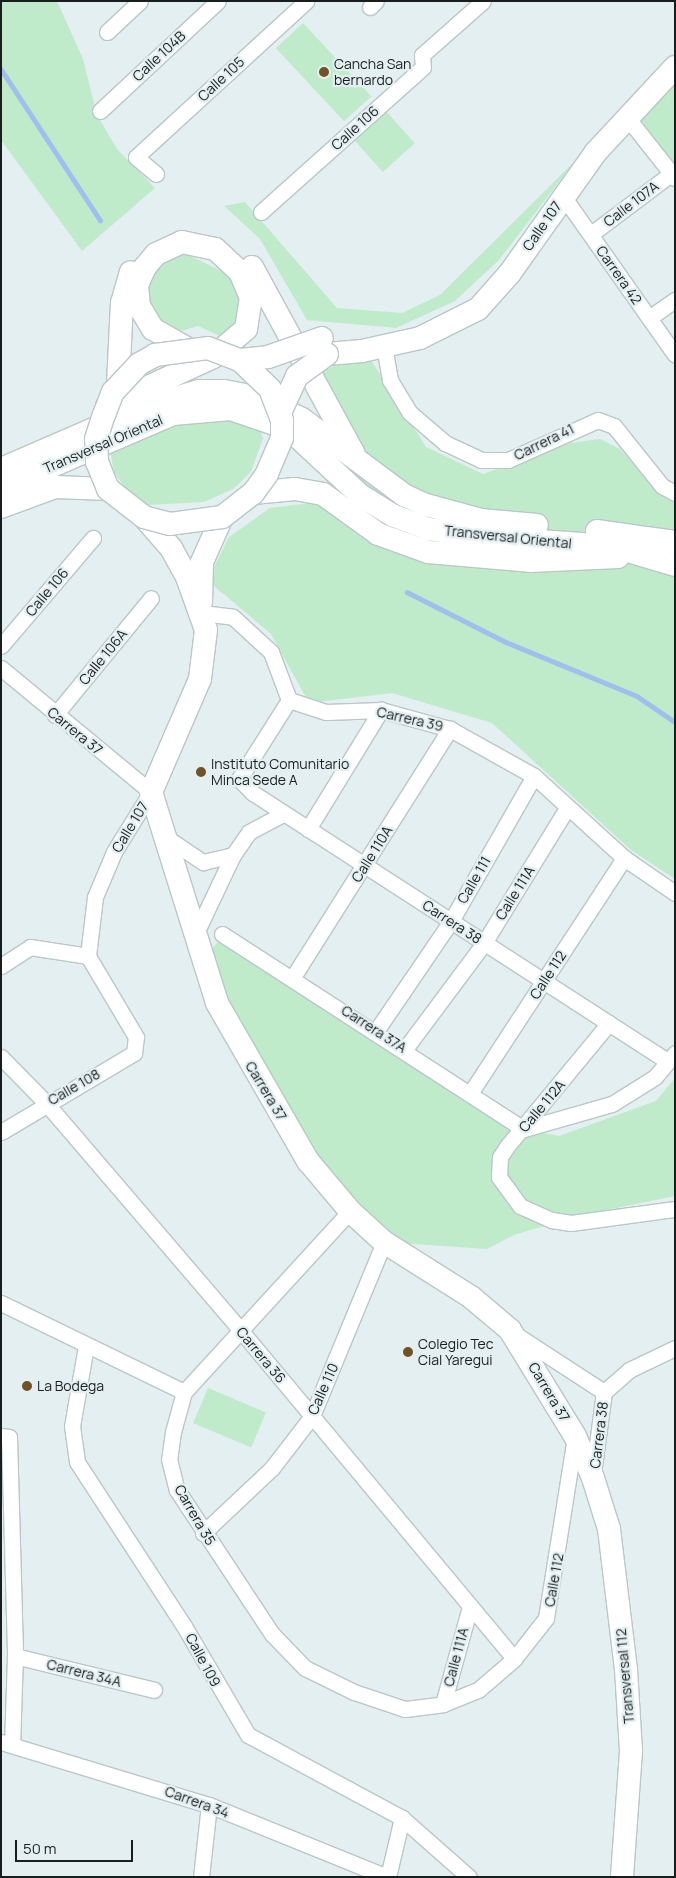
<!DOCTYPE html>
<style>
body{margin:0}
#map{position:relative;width:676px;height:1878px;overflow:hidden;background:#e3eff1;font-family:Manrope,sans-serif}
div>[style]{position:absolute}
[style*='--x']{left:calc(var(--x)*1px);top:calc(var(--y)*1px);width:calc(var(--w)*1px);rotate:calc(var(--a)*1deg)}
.green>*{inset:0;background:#bfebcb;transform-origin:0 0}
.stream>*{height:4.5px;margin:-2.25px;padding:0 2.25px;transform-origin:2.25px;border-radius:2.25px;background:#a1bfed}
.roads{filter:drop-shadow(1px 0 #bbc6c8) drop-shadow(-1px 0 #bbc6c8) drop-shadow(0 1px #bbc6c8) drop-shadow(0 -1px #bbc6c8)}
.street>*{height:15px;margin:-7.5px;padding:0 7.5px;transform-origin:7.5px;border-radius:7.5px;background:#fff}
.secondary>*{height:22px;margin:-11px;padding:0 11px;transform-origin:11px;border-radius:11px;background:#fff}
.bridges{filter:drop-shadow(1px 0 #bbc6c8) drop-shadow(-1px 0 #bbc6c8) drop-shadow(0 1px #bbc6c8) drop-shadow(0 -1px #bbc6c8)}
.secondary-bridge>*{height:22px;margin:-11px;padding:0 11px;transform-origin:11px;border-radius:11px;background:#fff}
.dots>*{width:14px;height:14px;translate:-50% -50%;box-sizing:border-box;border:2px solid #e3eff1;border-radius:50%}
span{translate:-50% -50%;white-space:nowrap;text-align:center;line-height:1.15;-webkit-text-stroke:4.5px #e3eff1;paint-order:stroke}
.street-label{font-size:14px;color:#191d1e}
.poi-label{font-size:14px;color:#191d1e}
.left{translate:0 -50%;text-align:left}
.frame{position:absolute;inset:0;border:2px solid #191d1e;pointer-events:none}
.scale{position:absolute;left:15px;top:1840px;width:118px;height:22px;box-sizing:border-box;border:2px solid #191d1e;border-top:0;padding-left:6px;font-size:15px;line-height:18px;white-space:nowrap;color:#191d1e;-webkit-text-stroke:4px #e3eff1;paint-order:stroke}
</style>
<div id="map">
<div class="green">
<i style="clip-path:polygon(1px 1px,57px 1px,83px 59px,97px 115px,117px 149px,155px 188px,82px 251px,1px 140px)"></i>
<i style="left:303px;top:23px;width:100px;height:37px;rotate:47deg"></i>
<i style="clip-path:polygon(675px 85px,675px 171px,640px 118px)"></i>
<i style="left:384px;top:109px;width:46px;height:43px;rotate:48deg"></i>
<i style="clip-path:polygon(575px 161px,499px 260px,455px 301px,396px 328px,307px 320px,260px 239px,224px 206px,245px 202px,337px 308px,402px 313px,440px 295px)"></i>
<i style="clip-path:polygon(186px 254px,226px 273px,239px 293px,239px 317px,227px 339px,198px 326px,181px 331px,150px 313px,148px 284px,153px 265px,165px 256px)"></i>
<i style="clip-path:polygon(371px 360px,426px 447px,483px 474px,570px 443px,600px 439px,620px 449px,657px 490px,675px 502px,675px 879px,631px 850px,492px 723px,392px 693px,309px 703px,271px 634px,214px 586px,214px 567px,229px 537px,270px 508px,311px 503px,364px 448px,332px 398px,322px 371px,344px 362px)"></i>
<i style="clip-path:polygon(233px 417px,257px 423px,263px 438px,251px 472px,233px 489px,204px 502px,148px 505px,128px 492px,114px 472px,110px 451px,121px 443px,194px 418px)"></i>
<i style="clip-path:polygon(218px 942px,234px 944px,524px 1129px,559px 1136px,656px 1101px,675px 1078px,675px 1196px,578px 1216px,514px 1235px,487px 1249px,384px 1242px,308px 1161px,205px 958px)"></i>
<i style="left:208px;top:1388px;width:63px;height:38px;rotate:23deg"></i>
</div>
<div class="stream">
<i style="--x:1;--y:69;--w:181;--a:56.7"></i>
<i style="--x:407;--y:592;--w:111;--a:26.8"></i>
<i style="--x:506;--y:642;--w:142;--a:22.4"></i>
<i style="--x:637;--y:696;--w:46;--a:34.4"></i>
</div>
<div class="roads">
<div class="street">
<i style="--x:370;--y:7;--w:8;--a:-45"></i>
<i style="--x:107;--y:32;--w:45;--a:-43.2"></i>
<i style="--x:100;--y:111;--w:161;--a:-43"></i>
<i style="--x:626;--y:116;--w:79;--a:51.7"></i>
<i style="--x:156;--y:174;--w:26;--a:-140"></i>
<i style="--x:136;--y:157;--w:231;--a:-42.5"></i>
<i style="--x:563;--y:196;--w:194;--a:54.8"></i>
<i style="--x:261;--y:212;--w:217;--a:-41.8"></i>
<i style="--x:423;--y:67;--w:12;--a:-95"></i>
<i style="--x:422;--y:55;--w:81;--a:-41.5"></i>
<i style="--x:591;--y:234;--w:101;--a:-37"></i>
<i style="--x:649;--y:318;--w:32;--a:-35"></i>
<i style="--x:384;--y:346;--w:35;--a:80"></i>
<i style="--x:390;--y:380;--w:37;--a:59"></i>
<i style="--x:409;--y:412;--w:48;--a:40.7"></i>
<i style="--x:445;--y:443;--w:40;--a:25"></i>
<i style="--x:481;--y:460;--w:27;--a:0"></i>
<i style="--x:508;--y:460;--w:98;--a:-24"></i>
<i style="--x:598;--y:420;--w:17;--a:21"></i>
<i style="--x:614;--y:426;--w:77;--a:51.3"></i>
<i style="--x:662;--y:486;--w:15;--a:28"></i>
<i style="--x:202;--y:613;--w:31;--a:7"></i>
<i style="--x:233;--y:617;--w:52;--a:42.6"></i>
<i style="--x:271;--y:652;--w:51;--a:69.4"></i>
<i style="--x:1;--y:646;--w:142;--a:-49.6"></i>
<i style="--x:1;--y:668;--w:195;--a:39.6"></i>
<i style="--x:151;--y:792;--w:70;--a:121.7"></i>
<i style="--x:114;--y:852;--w:49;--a:112.9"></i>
<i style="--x:95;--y:897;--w:59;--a:96.8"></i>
<i style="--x:289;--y:700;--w:93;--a:122.3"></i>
<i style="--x:239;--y:779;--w:20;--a:45"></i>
<i style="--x:253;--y:793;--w:494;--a:32.9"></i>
<i style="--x:289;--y:700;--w:39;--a:18"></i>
<i style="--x:326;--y:712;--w:55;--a:-2.1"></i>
<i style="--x:381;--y:710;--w:72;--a:15.4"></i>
<i style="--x:450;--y:729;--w:96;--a:29.2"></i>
<i style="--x:534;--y:776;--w:122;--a:42.3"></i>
<i style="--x:624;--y:858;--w:62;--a:34.5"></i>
<i style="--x:55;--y:715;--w:151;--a:-50.6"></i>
<i style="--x:308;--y:829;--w:140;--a:-58.5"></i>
<i style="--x:170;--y:840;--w:40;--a:34"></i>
<i style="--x:203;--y:862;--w:31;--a:-13"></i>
<i style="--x:222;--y:934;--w:359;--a:32.9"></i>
<i style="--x:195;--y:935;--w:89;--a:-64.6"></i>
<i style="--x:233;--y:855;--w:28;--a:-55"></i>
<i style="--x:249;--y:832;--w:36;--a:-28"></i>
<i style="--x:1;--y:966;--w:35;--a:-33"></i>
<i style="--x:30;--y:947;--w:59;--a:8.8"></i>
<i style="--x:293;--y:977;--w:294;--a:-57.7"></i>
<i style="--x:609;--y:1023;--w:158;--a:129.6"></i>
<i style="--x:508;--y:1145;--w:14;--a:124"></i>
<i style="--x:500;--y:1157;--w:20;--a:93"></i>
<i style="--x:499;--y:1177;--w:36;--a:54"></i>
<i style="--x:520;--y:1206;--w:35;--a:24"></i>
<i style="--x:552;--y:1220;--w:19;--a:9"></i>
<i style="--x:571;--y:1223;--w:105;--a:-7.7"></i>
<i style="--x:376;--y:1031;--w:133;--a:-55.7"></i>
<i style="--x:451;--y:921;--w:167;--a:-60.2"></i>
<i style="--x:405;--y:1049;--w:132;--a:-53.3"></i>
<i style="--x:484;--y:943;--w:158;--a:-58.4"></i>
<i style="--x:1;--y:1057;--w:64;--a:45.6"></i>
<i style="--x:46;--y:1103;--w:301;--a:49.4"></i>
<i style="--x:242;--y:1332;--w:425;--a:50.2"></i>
<i style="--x:471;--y:1092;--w:280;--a:-56.8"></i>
<i style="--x:524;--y:1129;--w:91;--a:-15.9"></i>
<i style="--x:612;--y:1104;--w:51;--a:-32.1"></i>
<i style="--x:655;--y:1077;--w:31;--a:-50"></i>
<i style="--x:1;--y:1132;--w:155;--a:-30.7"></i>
<i style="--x:134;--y:1053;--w:16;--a:-83"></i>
<i style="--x:136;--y:1037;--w:94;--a:-120.7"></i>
<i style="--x:350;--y:1211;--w:246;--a:132.5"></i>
<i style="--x:184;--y:1392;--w:41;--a:105.4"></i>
<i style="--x:173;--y:1432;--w:27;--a:98"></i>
<i style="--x:169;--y:1459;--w:32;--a:76"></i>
<i style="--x:177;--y:1490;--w:173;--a:56.6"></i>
<i style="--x:272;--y:1634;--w:47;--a:45.9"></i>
<i style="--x:305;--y:1668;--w:55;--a:26.1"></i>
<i style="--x:354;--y:1692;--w:54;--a:18.4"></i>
<i style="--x:405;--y:1709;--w:38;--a:-7"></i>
<i style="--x:443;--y:1704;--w:38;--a:-22"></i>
<i style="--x:478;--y:1690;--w:48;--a:-40.7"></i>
<i style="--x:514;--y:1659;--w:52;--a:-52"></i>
<i style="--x:546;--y:1618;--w:183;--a:-80.9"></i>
<i style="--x:1;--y:1303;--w:203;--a:25.9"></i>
<i style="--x:518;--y:1336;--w:103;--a:33.1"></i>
<i style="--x:86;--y:1346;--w:81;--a:99.9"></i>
<i style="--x:72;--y:1426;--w:36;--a:82"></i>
<i style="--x:77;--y:1462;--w:196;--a:56.9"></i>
<i style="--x:184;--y:1626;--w:126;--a:59.6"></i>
<i style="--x:248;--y:1735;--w:175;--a:28.3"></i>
<i style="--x:402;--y:1818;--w:89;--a:41.4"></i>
<i style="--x:1;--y:1436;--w:8;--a:7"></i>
<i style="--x:9;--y:1437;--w:219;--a:88.4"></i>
<i style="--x:15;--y:1656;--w:89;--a:91.9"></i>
<i style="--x:593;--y:1474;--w:83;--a:-82.4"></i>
<i style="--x:604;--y:1392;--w:33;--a:-41"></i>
<i style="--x:629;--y:1370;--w:51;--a:-25.6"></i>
<i style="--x:203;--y:1533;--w:95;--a:-43.3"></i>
<i style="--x:272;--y:1468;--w:66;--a:-52.4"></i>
<i style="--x:312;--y:1416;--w:188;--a:-67.5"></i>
<i style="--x:15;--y:1656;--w:143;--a:13.7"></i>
<i style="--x:443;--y:1704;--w:98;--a:-74.5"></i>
<i style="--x:1;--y:1742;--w:217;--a:16.9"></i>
<i style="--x:209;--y:1805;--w:192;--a:22"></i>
<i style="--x:201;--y:1877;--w:72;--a:-83.7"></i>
<i style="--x:388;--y:1877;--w:61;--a:-76.7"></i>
</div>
<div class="secondary">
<i style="--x:252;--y:267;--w:213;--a:61.4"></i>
<i style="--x:327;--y:354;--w:35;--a:-5"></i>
<i style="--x:362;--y:351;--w:59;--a:-12.6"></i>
<i style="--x:420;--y:338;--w:65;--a:-26.6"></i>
<i style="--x:478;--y:309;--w:48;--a:-48.4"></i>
<i style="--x:510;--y:273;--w:148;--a:-54.6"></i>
<i style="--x:596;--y:152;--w:116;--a:-47.1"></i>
<i style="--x:118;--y:384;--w:81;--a:-87.2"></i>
<i style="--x:122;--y:303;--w:32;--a:-74"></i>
<i style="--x:107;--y:406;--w:117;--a:-24.8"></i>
<i style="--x:213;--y:357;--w:43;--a:-40.3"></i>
<i style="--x:246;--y:329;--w:31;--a:-81"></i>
<i style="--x:251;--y:298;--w:28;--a:-113"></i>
<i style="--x:240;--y:272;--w:34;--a:-137"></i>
<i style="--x:215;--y:249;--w:34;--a:-168"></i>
<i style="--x:182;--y:242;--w:29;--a:155"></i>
<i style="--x:156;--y:254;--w:17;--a:130"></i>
<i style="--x:145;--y:267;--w:20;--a:114"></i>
<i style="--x:137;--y:285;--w:21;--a:85"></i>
<i style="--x:139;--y:306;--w:27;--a:59"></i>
<i style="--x:153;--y:329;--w:40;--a:29.7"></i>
<i style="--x:1;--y:469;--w:156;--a:-23.4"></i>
<i style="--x:144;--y:407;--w:57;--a:-16.2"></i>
<i style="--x:199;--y:391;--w:25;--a:0"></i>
<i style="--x:224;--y:391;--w:36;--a:11"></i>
<i style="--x:259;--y:398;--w:48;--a:26"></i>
<i style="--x:302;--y:419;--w:127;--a:36.7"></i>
<i style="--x:404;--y:495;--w:21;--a:25"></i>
<i style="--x:423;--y:504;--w:60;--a:15.4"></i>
<i style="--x:481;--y:520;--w:56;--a:5.1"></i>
<i style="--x:1;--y:488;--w:187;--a:-23.3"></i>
<i style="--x:173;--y:414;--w:58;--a:-4.9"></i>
<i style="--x:231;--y:409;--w:61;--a:19"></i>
<i style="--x:289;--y:429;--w:97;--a:42.9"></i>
<i style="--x:360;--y:495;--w:38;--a:32"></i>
<i style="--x:392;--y:515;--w:39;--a:21"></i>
<i style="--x:428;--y:529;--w:55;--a:8.4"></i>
<i style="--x:482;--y:537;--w:129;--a:4"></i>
<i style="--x:611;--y:546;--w:67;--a:16.5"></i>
<i style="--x:253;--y:493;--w:42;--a:-5.4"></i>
<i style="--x:295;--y:489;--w:28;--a:10"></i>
<i style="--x:323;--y:494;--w:68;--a:36"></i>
<i style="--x:378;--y:534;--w:53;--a:19.8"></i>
<i style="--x:428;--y:552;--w:102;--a:5"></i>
<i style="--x:530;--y:561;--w:88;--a:-2.6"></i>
<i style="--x:1;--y:507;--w:58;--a:-20.3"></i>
<i style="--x:55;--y:487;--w:53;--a:2.2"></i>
<i style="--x:144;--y:517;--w:41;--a:48.9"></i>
<i style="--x:171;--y:548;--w:33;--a:61"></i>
<i style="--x:187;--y:577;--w:56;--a:70.3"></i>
<i style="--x:206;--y:630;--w:49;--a:97"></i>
<i style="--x:200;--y:679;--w:123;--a:113.4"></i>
<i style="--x:151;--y:792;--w:221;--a:72.6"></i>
<i style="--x:217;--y:1003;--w:182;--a:60.1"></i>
<i style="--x:308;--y:1161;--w:65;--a:50"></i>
<i style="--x:350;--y:1211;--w:46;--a:42.4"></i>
<i style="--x:384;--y:1242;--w:103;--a:32.3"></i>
<i style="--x:471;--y:1297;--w:51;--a:40.2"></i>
<i style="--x:510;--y:1330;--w:124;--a:58.5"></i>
<i style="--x:575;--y:1436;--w:46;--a:66.8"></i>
<i style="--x:593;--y:1478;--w:53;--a:72.6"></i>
<i style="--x:609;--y:1529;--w:141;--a:83.1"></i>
<i style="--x:626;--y:1669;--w:82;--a:86.5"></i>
<i style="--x:631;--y:1751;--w:126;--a:94.1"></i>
<i style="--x:597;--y:531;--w:79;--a:8"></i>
<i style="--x:201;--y:602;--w:40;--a:-88.6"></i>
<i style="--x:202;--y:562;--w:49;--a:-66"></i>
</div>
</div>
<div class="bridges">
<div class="secondary-bridge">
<i style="--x:208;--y:348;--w:34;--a:21"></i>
<i style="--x:240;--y:360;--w:42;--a:44"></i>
<i style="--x:270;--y:389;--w:33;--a:69"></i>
<i style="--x:282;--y:420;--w:18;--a:90"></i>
<i style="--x:282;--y:438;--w:39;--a:113"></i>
<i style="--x:267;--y:474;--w:24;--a:126"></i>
<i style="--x:253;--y:493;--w:39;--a:142"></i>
<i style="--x:222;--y:517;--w:52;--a:172.3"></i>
<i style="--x:170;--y:524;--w:27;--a:-165"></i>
<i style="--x:144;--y:517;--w:46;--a:-142.1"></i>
<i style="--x:108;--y:489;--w:29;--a:-112"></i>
<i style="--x:97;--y:462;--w:23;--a:-92"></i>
<i style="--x:96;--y:439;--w:25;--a:-72"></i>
<i style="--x:104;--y:415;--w:25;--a:-69"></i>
<i style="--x:113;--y:392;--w:38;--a:-47"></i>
<i style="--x:139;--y:364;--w:18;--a:-29"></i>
<i style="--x:155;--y:355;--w:53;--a:-7.5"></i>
<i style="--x:240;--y:360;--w:28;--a:-6"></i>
<i style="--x:268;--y:357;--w:57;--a:-19.4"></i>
<i style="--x:280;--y:413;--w:41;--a:-65.3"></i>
<i style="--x:297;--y:376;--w:37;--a:-36"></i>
</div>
</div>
<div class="dots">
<i style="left:324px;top:72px;background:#705226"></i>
<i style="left:201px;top:772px;background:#705226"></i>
<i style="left:408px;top:1352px;background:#705226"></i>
<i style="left:27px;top:1386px;background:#705226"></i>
</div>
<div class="street-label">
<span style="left:159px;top:56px;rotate:-43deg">Calle 104B</span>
<span style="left:221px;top:79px;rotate:-43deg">Calle 105</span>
<span style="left:355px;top:128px;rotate:-42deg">Calle 106</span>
<span style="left:631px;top:204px;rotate:-37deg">Calle 107A</span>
<span style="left:542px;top:226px;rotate:-55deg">Calle 107</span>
<span style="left:619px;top:275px;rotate:55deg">Carrera 42</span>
<span style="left:544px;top:442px;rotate:-26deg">Carrera 41</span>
<span style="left:103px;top:444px;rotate:-23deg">Transversal Oriental</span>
<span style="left:508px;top:537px;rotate:6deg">Transversal Oriental</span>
<span style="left:47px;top:592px;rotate:-50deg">Calle 106</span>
<span style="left:103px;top:657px;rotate:-51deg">Calle 106A</span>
<span style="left:410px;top:719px;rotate:13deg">Carrera 39</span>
<span style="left:75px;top:731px;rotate:39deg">Carrera 37</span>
<span style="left:130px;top:827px;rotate:-59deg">Calle 107</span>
<span style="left:372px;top:854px;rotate:-58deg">Calle 110A</span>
<span style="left:474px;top:880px;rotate:-60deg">Calle 111</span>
<span style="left:515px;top:893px;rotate:-58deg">Calle 111A</span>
<span style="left:452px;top:922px;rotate:33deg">Carrera 38</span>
<span style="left:548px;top:975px;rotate:-57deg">Calle 112</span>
<span style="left:374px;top:1029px;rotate:33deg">Carrera 37A</span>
<span style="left:74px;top:1087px;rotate:-30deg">Calle 108</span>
<span style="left:266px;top:1091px;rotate:59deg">Carrera 37</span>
<span style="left:542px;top:1106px;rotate:-50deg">Calle 112A</span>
<span style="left:261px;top:1355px;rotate:50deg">Carrera 36</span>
<span style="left:323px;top:1389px;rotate:-66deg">Calle 110</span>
<span style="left:549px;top:1392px;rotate:59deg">Carrera 37</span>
<span style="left:599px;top:1435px;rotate:-83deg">Carrera 38</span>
<span style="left:195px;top:1515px;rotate:60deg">Carrera 35</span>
<span style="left:554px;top:1580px;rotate:-80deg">Calle 112</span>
<span style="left:456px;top:1657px;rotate:-75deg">Calle 111A</span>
<span style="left:203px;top:1660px;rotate:62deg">Calle 109</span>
<span style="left:84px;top:1673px;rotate:14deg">Carrera 34A</span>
<span style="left:625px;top:1676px;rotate:-95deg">Transversal 112</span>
<span style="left:197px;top:1802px;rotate:20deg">Carrera 34</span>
</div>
<div class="poi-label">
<span class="left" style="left:334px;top:72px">Cancha San<br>bernardo</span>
<span class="left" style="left:211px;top:772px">Instituto Comunitario<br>Minca Sede A</span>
<span class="left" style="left:418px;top:1352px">Colegio Tec<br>Cial Yaregui</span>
<span class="left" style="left:37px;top:1386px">La Bodega</span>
</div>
<div class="frame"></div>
<div class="scale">50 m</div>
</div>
